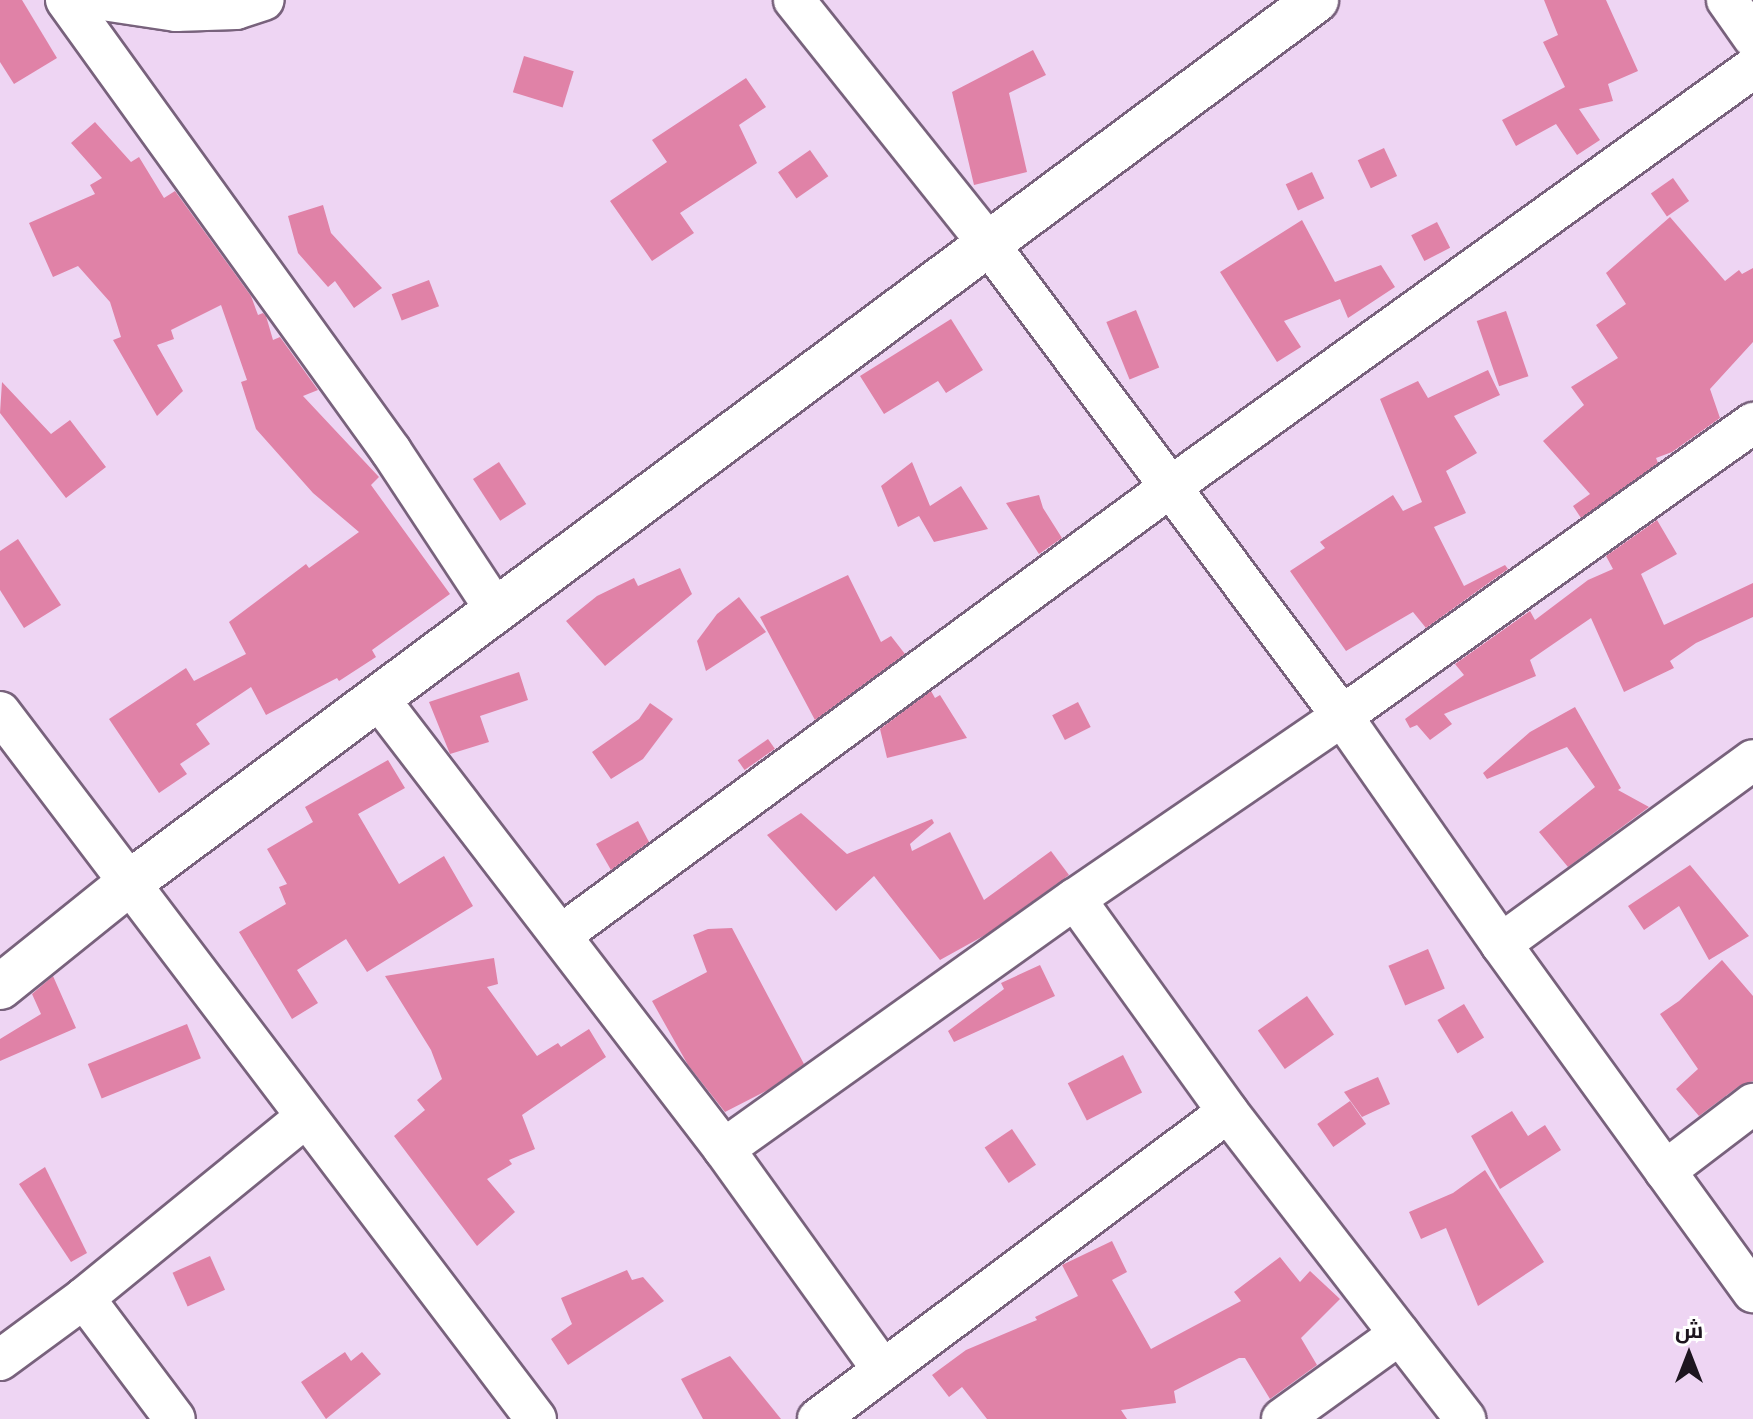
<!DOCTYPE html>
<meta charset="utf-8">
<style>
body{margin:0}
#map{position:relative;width:1753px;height:1419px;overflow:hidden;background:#eed5f3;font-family:"Source Sans 3",Cairo,sans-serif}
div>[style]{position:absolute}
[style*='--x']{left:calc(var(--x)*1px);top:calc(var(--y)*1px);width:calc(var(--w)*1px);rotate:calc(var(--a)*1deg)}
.building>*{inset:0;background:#e082a7;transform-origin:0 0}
.roads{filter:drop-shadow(2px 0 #78627c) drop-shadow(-2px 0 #78627c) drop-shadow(0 2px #78627c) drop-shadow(0 -2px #78627c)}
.street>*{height:40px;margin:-20px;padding:0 20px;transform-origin:20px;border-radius:20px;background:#fff}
.secondary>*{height:44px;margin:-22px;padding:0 22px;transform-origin:22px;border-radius:22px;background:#fff}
span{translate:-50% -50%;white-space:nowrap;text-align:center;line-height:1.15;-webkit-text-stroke:6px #fff;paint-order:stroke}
.north{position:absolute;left:1649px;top:1315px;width:80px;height:80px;-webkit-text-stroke:6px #fff;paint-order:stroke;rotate:0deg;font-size:22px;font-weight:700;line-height:32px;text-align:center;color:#1d151f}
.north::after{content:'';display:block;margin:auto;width:28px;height:36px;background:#1d151f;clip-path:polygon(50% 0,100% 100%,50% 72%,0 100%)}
</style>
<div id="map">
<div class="building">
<i style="clip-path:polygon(0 0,22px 0,57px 58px,14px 84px,0 62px)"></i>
<i style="clip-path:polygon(1544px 0,1606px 0,1638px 71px,1608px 84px,1613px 101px,1579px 109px,1600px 140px,1577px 155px,1556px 124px,1516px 146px,1502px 120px,1565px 87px,1543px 42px,1558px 35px)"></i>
<i style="clip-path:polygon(1033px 50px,1046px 75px,1009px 93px,1027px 172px,974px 185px,952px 92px)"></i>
<i style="left:524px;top:56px;width:52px;height:38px;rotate:17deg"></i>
<i style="clip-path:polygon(746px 78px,766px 107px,739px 125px,757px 163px,680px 213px,694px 233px,652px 261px,610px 201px,667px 162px,652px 140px)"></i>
<i style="clip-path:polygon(95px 122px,131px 162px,139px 157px,164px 198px,175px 191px,251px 296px,258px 315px,263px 313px,266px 316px,273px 340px,280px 337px,318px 390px,303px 396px,379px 477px,371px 485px,450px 594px,372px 650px,376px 657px,339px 681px,337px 678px,266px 715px,251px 687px,196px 724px,210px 744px,180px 764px,187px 774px,159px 793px,109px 719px,186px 668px,194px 681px,246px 654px,229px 622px,306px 564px,309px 568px,359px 532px,313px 493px,256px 429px,241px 382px,247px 380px,221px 305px,171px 330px,174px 339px,157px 345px,183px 391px,157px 416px,113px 340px,121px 337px,110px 302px,78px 266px,53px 277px,29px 223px,95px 194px,90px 185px,102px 178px,71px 143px)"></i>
<i style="left:1384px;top:148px;width:31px;height:29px;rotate:65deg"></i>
<i style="left:810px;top:150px;width:32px;height:39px;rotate:55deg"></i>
<i style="left:1312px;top:172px;width:29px;height:29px;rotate:65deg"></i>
<i style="left:1673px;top:178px;width:28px;height:27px;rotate:55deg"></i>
<i style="clip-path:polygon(323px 205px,331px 233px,382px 288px,354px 308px,335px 281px,328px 287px,298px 253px,288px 216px)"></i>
<i style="clip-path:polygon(1670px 217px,1725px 281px,1739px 270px,1742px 274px,1753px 268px,1753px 342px,1710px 389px,1720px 418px,1672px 452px,1656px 458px,1658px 463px,1581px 518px,1573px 506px,1590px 494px,1543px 441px,1584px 405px,1571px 387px,1618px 358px,1596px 325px,1626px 304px,1606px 273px)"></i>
<i style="clip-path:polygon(1302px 220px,1335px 282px,1381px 265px,1395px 287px,1348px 318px,1340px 299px,1284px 321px,1301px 347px,1277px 362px,1220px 272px)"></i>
<i style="left:1437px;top:222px;width:29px;height:29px;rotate:63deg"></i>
<i style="left:429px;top:280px;width:28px;height:40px;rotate:69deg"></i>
<i style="left:1136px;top:310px;width:62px;height:32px;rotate:68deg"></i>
<i style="left:1506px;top:311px;width:69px;height:31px;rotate:71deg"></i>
<i style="clip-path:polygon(951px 319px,983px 370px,946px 393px,938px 381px,884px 414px,860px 376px)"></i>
<i style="clip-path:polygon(1488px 370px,1500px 395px,1454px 416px,1477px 453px,1446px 471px,1466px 513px,1434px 527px,1464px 586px,1505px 565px,1508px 569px,1426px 628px,1413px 612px,1346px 651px,1290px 571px,1325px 548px,1320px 542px,1393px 495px,1403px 511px,1422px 502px,1380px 399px,1418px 381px,1428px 398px)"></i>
<i style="clip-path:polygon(2px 382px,51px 434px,70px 420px,106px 467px,66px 498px,0 413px)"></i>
<i style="left:499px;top:462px;width:50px;height:31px;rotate:57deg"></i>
<i style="clip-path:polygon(912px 462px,930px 506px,961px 486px,988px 529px,934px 542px,919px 516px,898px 527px,881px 486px)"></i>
<i style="clip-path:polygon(1039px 495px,1043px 508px,1062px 538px,1039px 554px,1006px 503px)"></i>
<i style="clip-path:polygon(1657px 520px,1677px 554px,1641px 574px,1664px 625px,1753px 583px,1753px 617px,1696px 643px,1670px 661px,1674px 668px,1624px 692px,1591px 618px,1530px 660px,1536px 676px,1444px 714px,1452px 724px,1430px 740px,1417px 725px,1410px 728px,1405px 719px,1464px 675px,1455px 664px,1530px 611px,1535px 620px,1588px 580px,1613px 569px,1606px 556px)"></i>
<i style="clip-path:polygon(18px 539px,61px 605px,24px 628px,0 590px,0 551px)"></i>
<i style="clip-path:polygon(680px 568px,692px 594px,605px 666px,566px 621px,597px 596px,634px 578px,638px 586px)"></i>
<i style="clip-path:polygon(848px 575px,881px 642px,891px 636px,905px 654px,815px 720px,760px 617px)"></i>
<i style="clip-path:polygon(739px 597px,766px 632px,706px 671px,697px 641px,717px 614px)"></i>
<i style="clip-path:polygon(519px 672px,528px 700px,480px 716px,489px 742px,450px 754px,429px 702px)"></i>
<i style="clip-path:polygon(931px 691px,935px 698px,940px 695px,967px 738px,887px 758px,880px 729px)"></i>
<i style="left:1078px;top:702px;width:28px;height:29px;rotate:63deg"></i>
<i style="clip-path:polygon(650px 703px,673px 719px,643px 759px,611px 779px,592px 752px,639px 719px)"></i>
<i style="clip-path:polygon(1575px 707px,1621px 788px,1618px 790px,1649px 807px,1568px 867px,1539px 832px,1595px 787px,1567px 747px,1487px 779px,1483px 773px,1530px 732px)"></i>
<i style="left:768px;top:739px;width:12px;height:37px;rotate:55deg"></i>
<i style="clip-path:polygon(388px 760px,405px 788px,358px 814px,399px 884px,444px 856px,473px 906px,367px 972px,346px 939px,297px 970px,318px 1003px,292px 1019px,239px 932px,286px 904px,279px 887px,287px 884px,267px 849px,313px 822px,305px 807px)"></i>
<i style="clip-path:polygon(801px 813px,847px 854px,932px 819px,934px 823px,910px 844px,912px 851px,950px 832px,984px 900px,1051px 851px,1069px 875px,987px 934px,940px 960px,874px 876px,836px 911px,767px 835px)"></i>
<i style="clip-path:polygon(638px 821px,649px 842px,611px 870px,596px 844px)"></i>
<i style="clip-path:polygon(1690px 865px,1749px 936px,1709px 960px,1679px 906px,1644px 930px,1628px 906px)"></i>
<i style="clip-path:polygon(732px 928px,804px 1064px,768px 1090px,725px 1112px,688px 1065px,652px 1001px,707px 972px,693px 935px,708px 929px)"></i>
<i style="left:1428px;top:949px;width:43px;height:43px;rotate:67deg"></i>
<i style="clip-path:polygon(494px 958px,498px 984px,487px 987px,537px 1056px,558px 1043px,561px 1047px,589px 1029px,606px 1057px,522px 1115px,535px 1149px,509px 1160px,512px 1164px,487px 1179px,515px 1212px,477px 1246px,394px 1136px,425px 1110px,417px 1100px,442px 1079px,431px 1050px,385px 976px)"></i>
<i style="clip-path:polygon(1722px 960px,1753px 996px,1753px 1081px,1739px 1086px,1699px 1116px,1676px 1089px,1698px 1069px,1660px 1014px,1679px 1001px)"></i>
<i style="clip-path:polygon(1040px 965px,1055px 996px,954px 1042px,948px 1031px,1004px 989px,1001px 983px)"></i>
<i style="clip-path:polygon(53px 976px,76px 1028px,0 1061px,0 1039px,41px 1014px,32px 994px)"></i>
<i style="left:1307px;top:996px;width:47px;height:60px;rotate:55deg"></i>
<i style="left:1464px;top:1004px;width:39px;height:31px;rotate:59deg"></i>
<i style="left:187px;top:1024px;width:37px;height:107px;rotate:68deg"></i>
<i style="left:1123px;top:1055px;width:42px;height:62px;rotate:63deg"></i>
<i style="clip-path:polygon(1378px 1077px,1390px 1104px,1362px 1117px,1344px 1092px)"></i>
<i style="left:1350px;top:1101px;width:28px;height:40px;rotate:55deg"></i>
<i style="clip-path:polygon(1512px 1111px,1528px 1136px,1545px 1125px,1561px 1150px,1500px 1189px,1471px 1136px)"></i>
<i style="left:1012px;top:1129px;width:43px;height:33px;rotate:56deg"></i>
<i style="clip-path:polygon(45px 1167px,87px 1253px,71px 1262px,19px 1184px)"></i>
<i style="clip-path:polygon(1485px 1170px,1544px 1262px,1478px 1306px,1446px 1228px,1421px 1239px,1409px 1212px,1453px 1193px)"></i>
<i style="clip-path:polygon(1112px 1241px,1127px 1272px,1112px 1280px,1151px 1349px,1241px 1301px,1234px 1292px,1280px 1257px,1300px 1282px,1310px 1271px,1340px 1299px,1301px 1338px,1317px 1365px,1270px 1399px,1245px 1358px,1239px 1358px,1174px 1391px,1176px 1403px,1121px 1410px,1127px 1419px,987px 1419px,962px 1387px,949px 1397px,932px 1375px,966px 1350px,1037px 1320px,1035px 1317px,1078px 1296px,1062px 1265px)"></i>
<i style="left:210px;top:1256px;width:37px;height:41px;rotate:66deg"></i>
<i style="clip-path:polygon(627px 1270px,632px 1280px,643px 1277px,664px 1301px,568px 1365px,551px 1339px,572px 1324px,561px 1298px)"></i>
<i style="clip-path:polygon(345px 1352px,351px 1361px,362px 1352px,381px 1374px,326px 1419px,301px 1382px)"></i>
<i style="clip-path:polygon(730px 1356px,781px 1419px,703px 1419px,681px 1379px)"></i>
</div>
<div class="roads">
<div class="street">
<i style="--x:66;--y:0;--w:556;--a:54.22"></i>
<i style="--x:391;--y:451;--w:191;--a:56.6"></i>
<i style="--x:103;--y:0;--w:74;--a:8.6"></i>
<i style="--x:176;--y:11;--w:60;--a:-1.9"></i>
<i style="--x:236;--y:9;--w:29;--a:-18"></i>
<i style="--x:794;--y:0;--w:310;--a:51.4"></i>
<i style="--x:987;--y:242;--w:592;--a:53.17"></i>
<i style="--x:1342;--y:716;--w:278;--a:55.1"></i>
<i style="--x:1501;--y:944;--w:430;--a:54.1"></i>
<i style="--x:1727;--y:0;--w:45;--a:54.9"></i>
<i style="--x:378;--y:698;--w:568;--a:52.51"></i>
<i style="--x:724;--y:1149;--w:272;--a:54.3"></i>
<i style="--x:0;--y:712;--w:887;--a:52.83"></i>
<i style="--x:1075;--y:899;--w:262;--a:54.3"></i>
<i style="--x:1228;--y:1112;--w:388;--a:52.3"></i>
<i style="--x:561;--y:935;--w:755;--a:-36.32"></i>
<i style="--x:1169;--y:488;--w:719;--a:-35.72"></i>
<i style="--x:1501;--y:944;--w:312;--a:-36.1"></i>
<i style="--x:724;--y:1149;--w:431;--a:-35.5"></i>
<i style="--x:1075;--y:899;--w:324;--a:-34.4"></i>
<i style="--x:1342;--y:716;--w:505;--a:-35.48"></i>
<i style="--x:1665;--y:1171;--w:111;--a:-37.3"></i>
<i style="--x:84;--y:1298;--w:151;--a:53.1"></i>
<i style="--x:0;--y:1360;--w:104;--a:-36.4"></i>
<i style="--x:84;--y:1298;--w:285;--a:-39.2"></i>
<i style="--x:818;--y:1419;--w:512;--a:-36.83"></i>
<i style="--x:1282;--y:1419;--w:145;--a:-35.8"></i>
</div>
<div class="secondary">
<i style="--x:0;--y:987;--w:164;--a:-38.8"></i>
<i style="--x:128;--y:884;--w:1481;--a:-36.65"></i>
</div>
</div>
<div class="north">ش</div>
</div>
